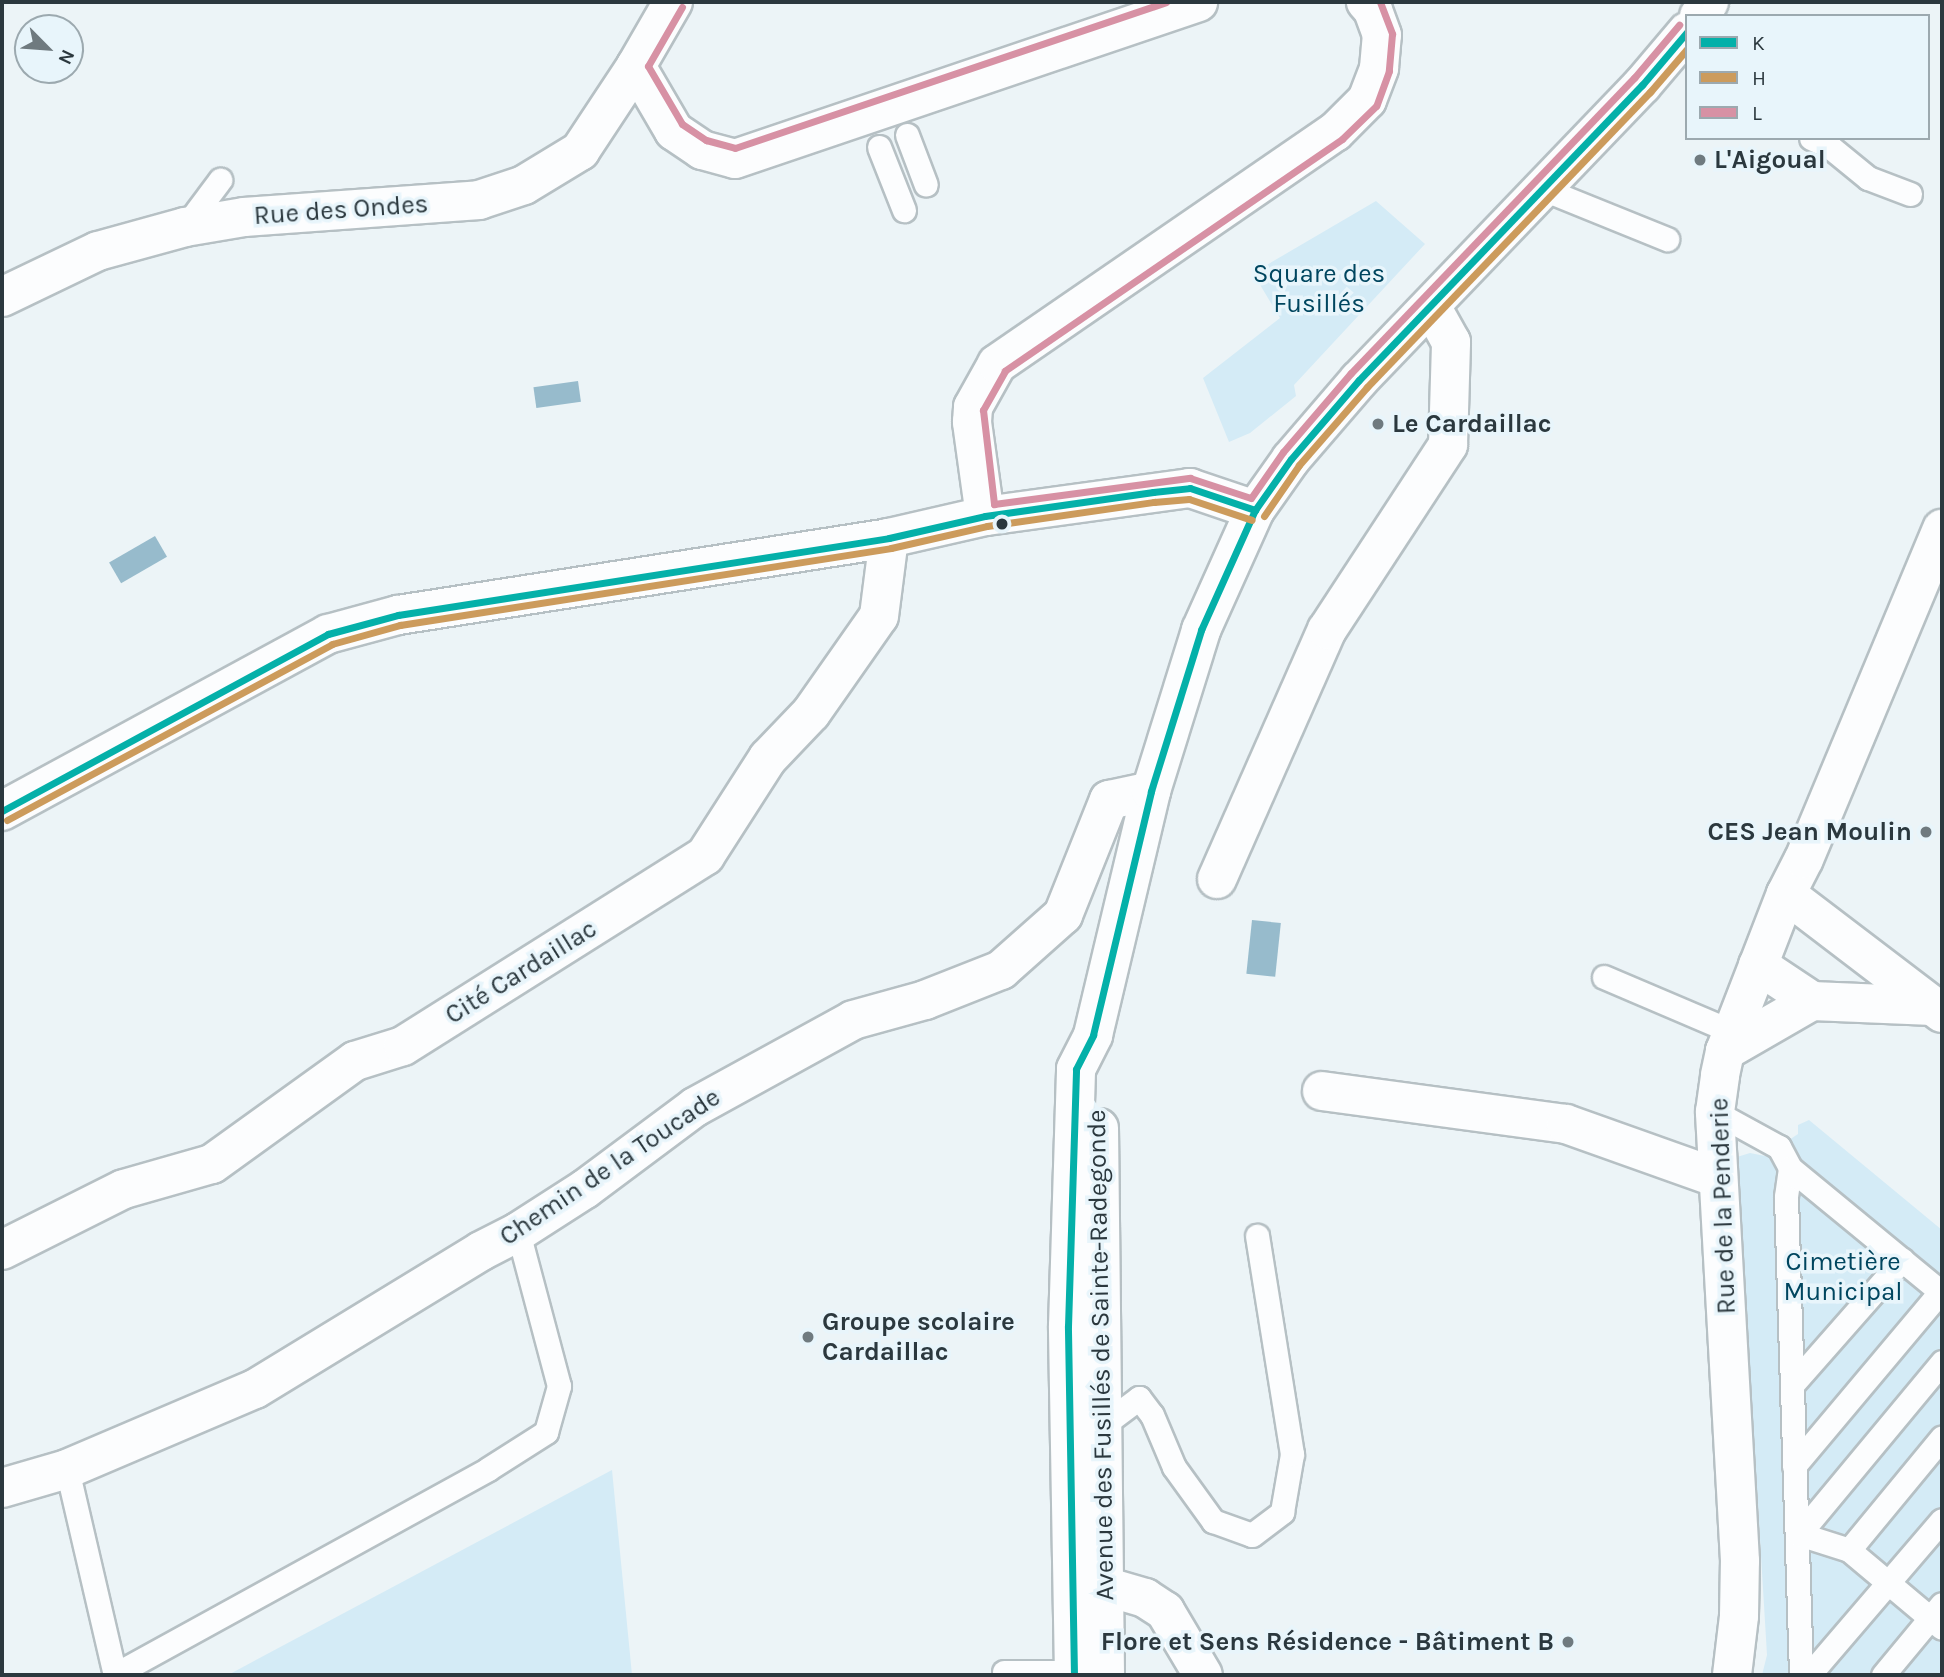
<!DOCTYPE html>
<meta charset="utf-8">
<style>
body{margin:0}
#map{position:relative;width:1944px;height:1677px;overflow:hidden;background:#ecf4f7;font-family:Karla,sans-serif}
div>[style]{position:absolute}
[style*='--x']{left:calc(var(--x)*1px);top:calc(var(--y)*1px);width:calc(var(--w)*1px);rotate:calc(var(--a)*1deg)}
.green>*{inset:0;background:#d4ebf6}
.water>*{inset:0;background:#97bbcc;transform-origin:0 0}
.roads{filter:drop-shadow(2px 0 #b6c0c4) drop-shadow(-2px 0 #b6c0c4) drop-shadow(0 2px #b6c0c4) drop-shadow(0 -2px #b6c0c4)}
.lane>*{height:23px;margin:-11.5px;padding:0 11.5px;transform-origin:11.5px;border-radius:11.5px;background:#fcfdfe}
.street>*{height:38px;margin:-19px;padding:0 19px;transform-origin:19px;border-radius:19px;background:#fcfdfe}
.secondary>*{height:38px;margin:-19px;padding:0 19px;transform-origin:19px;border-radius:19px;background:#fcfdfe}
.bus-1>*{height:7px;margin:-3.5px;padding:0 3.5px;transform-origin:3.5px;border-radius:3.5px;background:#04b0a9}
.bus-2>*{height:7px;margin:-3.5px;padding:0 3.5px;transform-origin:3.5px;border-radius:3.5px;background:#cc9b5c}
.bus-3>*{height:7px;margin:-3.5px;padding:0 3.5px;transform-origin:3.5px;border-radius:3.5px;background:#d791a4}
.dots>*{width:19px;height:19px;translate:-50% -50%;box-sizing:border-box;border:4px solid #e8f5fb;border-radius:50%}
span{translate:-50% -50%;white-space:nowrap;text-align:center;line-height:1.15;-webkit-text-stroke:7px #e8f5fb;paint-order:stroke}
.poi-label{font-size:26px;color:#2b383e;font-weight:700}
.left{translate:0 -50%;text-align:left}
.right{translate:-100% -50%;text-align:right}
.street-label{font-size:26px;color:#2b383e}
.park-label{font-size:26px;color:#00465f}
.frame{position:absolute;inset:0;border:4px solid #2b383e;pointer-events:none}
.legend{position:absolute;left:1685px;top:14px;width:245px;height:126px;box-sizing:border-box;background:#e8f5fb;border:2px solid #9ca9af;margin:0;padding:9px 12px;list-style:none;font-size:21px;color:#2b383e}
.legend li{display:flex;align-items:center;gap:14px;height:35px}
.legend b{width:35px;border:2px solid #9ca9af}
.north{position:absolute;left:14px;top:14px;width:70px;height:70px;box-sizing:border-box;background:#e8f5fb;border:2px solid #9ca9af;border-radius:50%;rotate:115deg;font-size:19px;font-weight:700;line-height:28px;text-align:center;color:#2b383e}
.north::after{content:'';display:block;margin:auto;width:24px;height:32px;background:#6f7a7f;clip-path:polygon(50% 0,100% 100%,50% 72%,0 100%)}
</style>
<div id="map">
<div class="green">
<i style="clip-path:polygon(1376px 201px,1425px 244px,1294px 385px,1296px 396px,1250px 433px,1229px 442px,1203px 378px,1280px 318px,1253px 273px)"></i>
<i style="clip-path:polygon(1809px 1120px,1942px 1230px,1942px 1675px,1762px 1675px,1767px 1655px,1737px 1157px,1750px 1153px,1765px 1156px,1798px 1134px,1798px 1125px)"></i>
<i style="clip-path:polygon(612px 1470px,632px 1675px,228px 1675px)"></i>
</div>
<div class="water">
<i style="left:578px;top:381px;width:21px;height:45px;rotate:82deg"></i>
<i style="left:155px;top:536px;width:24px;height:53px;rotate:60deg"></i>
<i style="left:1252px;top:920px;width:29px;height:54px;rotate:6deg"></i>
</div>
<div class="roads">
<div class="lane">
<i style="--x:907;--y:135;--w:53;--a:69.2"></i>
<i style="--x:1811;--y:138;--w:21;--a:25"></i>
<i style="--x:1830;--y:147;--w:49;--a:39.2"></i>
<i style="--x:1868;--y:178;--w:45;--a:20.9"></i>
<i style="--x:879;--y:147;--w:68;--a:68.4"></i>
<i style="--x:1543;--y:189;--w:134;--a:22"></i>
<i style="--x:185;--y:227;--w:59;--a:-53.3"></i>
<i style="--x:1604;--y:977;--w:140;--a:23.1"></i>
<i style="--x:1715;--y:1112;--w:73;--a:28.7"></i>
<i style="--x:1779;--y:1147;--w:24;--a:62"></i>
<i style="--x:1790;--y:1168;--w:197;--a:39.4"></i>
<i style="--x:1790;--y:1168;--w:29;--a:98"></i>
<i style="--x:1786;--y:1197;--w:478;--a:88.2"></i>
<i style="--x:1942;--y:1362;--w:224;--a:129.7"></i>
<i style="--x:1799;--y:1534;--w:52;--a:17.7"></i>
<i style="--x:1849;--y:1550;--w:121;--a:40"></i>
<i style="--x:1792;--y:1385;--w:167;--a:-48.7"></i>
<i style="--x:1103;--y:1425;--w:45;--a:-36.9"></i>
<i style="--x:1139;--y:1398;--w:21;--a:53"></i>
<i style="--x:1152;--y:1415;--w:56;--a:67.1"></i>
<i style="--x:1174;--y:1467;--w:67;--a:54.2"></i>
<i style="--x:1213;--y:1521;--w:41;--a:19.7"></i>
<i style="--x:1252;--y:1535;--w:38;--a:-37"></i>
<i style="--x:1282;--y:1512;--w:59;--a:-80.2"></i>
<i style="--x:1292;--y:1454;--w:221;--a:-99.1"></i>
<i style="--x:1794;--y:1466;--w:229;--a:-50"></i>
<i style="--x:67;--y:1469;--w:212;--a:76.9"></i>
<i style="--x:1849;--y:1550;--w:146;--a:-50.5"></i>
<i style="--x:1004;--y:1672;--w:53;--a:0"></i>
<i style="--x:1057;--y:1672;--w:29;--a:-25"></i>
<i style="--x:114;--y:1675;--w:427;--a:-28.8"></i>
<i style="--x:488;--y:1469;--w:69;--a:-32.5"></i>
<i style="--x:546;--y:1432;--w:48;--a:-74.2"></i>
<i style="--x:559;--y:1386;--w:159;--a:-104.9"></i>
<i style="--x:1809;--y:1675;--w:204;--a:-49.4"></i>
<i style="--x:1883;--y:1675;--w:92;--a:-50.3"></i>
</div>
<div class="street">
<i style="--x:2;--y:297;--w:106;--a:-25.6"></i>
<i style="--x:98;--y:251;--w:90;--a:-15.4"></i>
<i style="--x:185;--y:227;--w:60;--a:-9.6"></i>
<i style="--x:244;--y:217;--w:236;--a:-4.1"></i>
<i style="--x:479;--y:200;--w:47;--a:-18.4"></i>
<i style="--x:524;--y:185;--w:66;--a:-31.3"></i>
<i style="--x:580;--y:151;--w:102;--a:-56.6"></i>
<i style="--x:2;--y:811;--w:371;--a:-28.5"></i>
<i style="--x:328;--y:634;--w:73;--a:-15.2"></i>
<i style="--x:398;--y:615;--w:497;--a:-8.9"></i>
<i style="--x:889;--y:538;--w:98;--a:-12.9"></i>
<i style="--x:1217;--y:879;--w:272;--a:-66.2"></i>
<i style="--x:1327;--y:630;--w:221;--a:-56.8"></i>
<i style="--x:1448;--y:445;--w:103;--a:-88.3"></i>
<i style="--x:1451;--y:342;--w:41;--a:-119.1"></i>
<i style="--x:1786;--y:894;--w:196;--a:37.3"></i>
<i style="--x:1758;--y:965;--w:65;--a:33.7"></i>
<i style="--x:1812;--y:1001;--w:121;--a:2.4"></i>
<i style="--x:1725;--y:1051;--w:100;--a:-29.9"></i>
<i style="--x:1322;--y:1091;--w:246;--a:7.7"></i>
<i style="--x:1566;--y:1124;--w:161;--a:19.6"></i>
<i style="--x:2;--y:1250;--w:136;--a:-26.6"></i>
<i style="--x:124;--y:1189;--w:91;--a:-15.9"></i>
<i style="--x:212;--y:1164;--w:176;--a:-35.8"></i>
<i style="--x:355;--y:1061;--w:50;--a:-17.4"></i>
<i style="--x:403;--y:1046;--w:357;--a:-32.2"></i>
<i style="--x:705;--y:856;--w:117;--a:-57.3"></i>
<i style="--x:768;--y:758;--w:62;--a:-46.3"></i>
<i style="--x:811;--y:713;--w:118;--a:-55"></i>
<i style="--x:879;--y:616;--w:79;--a:-82.7"></i>
<i style="--x:2;--y:1488;--w:68;--a:-16.3"></i>
<i style="--x:67;--y:1469;--w:204;--a:-23.1"></i>
<i style="--x:255;--y:1389;--w:265;--a:-31.4"></i>
<i style="--x:481;--y:1251;--w:42;--a:-27.2"></i>
<i style="--x:518;--y:1232;--w:80;--a:-32.7"></i>
<i style="--x:585;--y:1189;--w:137;--a:-36.7"></i>
<i style="--x:695;--y:1107;--w:180;--a:-28.8"></i>
<i style="--x:853;--y:1020;--w:75;--a:-15.5"></i>
<i style="--x:925;--y:1000;--w:82;--a:-21.5"></i>
<i style="--x:1001;--y:970;--w:83;--a:-41.6"></i>
<i style="--x:1063;--y:915;--w:124;--a:-68.2"></i>
<i style="--x:1109;--y:800;--w:43;--a:-12.1"></i>
<i style="--x:1104;--y:1586;--w:43;--a:16.3"></i>
<i style="--x:1145;--y:1598;--w:24;--a:33"></i>
<i style="--x:1165;--y:1611;--w:74;--a:59.3"></i>
<i style="--x:1732;--y:1675;--w:59;--a:-83.2"></i>
<i style="--x:1739;--y:1616;--w:55;--a:-89"></i>
<i style="--x:1740;--y:1561;--w:450;--a:-93.2"></i>
<i style="--x:1715;--y:1112;--w:37;--a:-82"></i>
<i style="--x:1720;--y:1075;--w:25;--a:-78"></i>
<i style="--x:1725;--y:1051;--w:168;--a:-68.8"></i>
<i style="--x:1786;--y:894;--w:39;--a:-63"></i>
<i style="--x:1804;--y:859;--w:358;--a:-67.3"></i>
</div>
<div class="secondary">
<i style="--x:673;--y:2;--w:74;--a:120"></i>
<i style="--x:636;--y:66;--w:75;--a:59.7"></i>
<i style="--x:674;--y:131;--w:34;--a:34"></i>
<i style="--x:702;--y:150;--w:34;--a:15"></i>
<i style="--x:735;--y:159;--w:489;--a:-18.7"></i>
<i style="--x:1699;--y:16;--w:17;--a:-54"></i>
<i style="--x:1255;--y:510;--w:69;--a:-161.3"></i>
<i style="--x:1190;--y:488;--w:207;--a:172.2"></i>
<i style="--x:985;--y:516;--w:95;--a:-97.9"></i>
<i style="--x:972;--y:422;--w:15;--a:-86"></i>
<i style="--x:973;--y:407;--w:49;--a:-60.8"></i>
<i style="--x:997;--y:364;--w:410;--a:-34.5"></i>
<i style="--x:1335;--y:132;--w:45;--a:-45"></i>
<i style="--x:1367;--y:100;--w:34;--a:-69"></i>
<i style="--x:1379;--y:68;--w:33;--a:-85"></i>
<i style="--x:1382;--y:35;--w:27;--a:-110"></i>
<i style="--x:1373;--y:10;--w:11;--a:-131"></i>
<i style="--x:1099;--y:1128;--w:547;--a:89.37"></i>
<i style="--x:1074;--y:1675;--w:349;--a:-91"></i>
<i style="--x:1068;--y:1326;--w:257;--a:-88.2"></i>
<i style="--x:1076;--y:1069;--w:38;--a:-63"></i>
<i style="--x:1093;--y:1035;--w:251;--a:-76.6"></i>
<i style="--x:1151;--y:791;--w:169;--a:-72.7"></i>
<i style="--x:1201;--y:630;--w:132;--a:-65.8"></i>
<i style="--x:1255;--y:510;--w:62;--a:-54.8"></i>
<i style="--x:1291;--y:459;--w:104;--a:-49.3"></i>
<i style="--x:1359;--y:380;--w:409;--a:-46.2"></i>
<i style="--x:1642;--y:85;--w:70;--a:-49.7"></i>
</div>
</div>
<div class="bus-1">
<i style="--x:2;--y:811;--w:371;--a:-28.5"></i>
<i style="--x:328;--y:634;--w:73;--a:-15.2"></i>
<i style="--x:398;--y:615;--w:497;--a:-8.9"></i>
<i style="--x:889;--y:538;--w:98;--a:-12.9"></i>
<i style="--x:985;--y:516;--w:170;--a:-8.1"></i>
<i style="--x:1153;--y:492;--w:37;--a:-6"></i>
<i style="--x:1190;--y:488;--w:69;--a:18.7"></i>
<i style="--x:1074;--y:1675;--w:349;--a:-91"></i>
<i style="--x:1068;--y:1326;--w:257;--a:-88.2"></i>
<i style="--x:1076;--y:1069;--w:38;--a:-63"></i>
<i style="--x:1093;--y:1035;--w:251;--a:-76.6"></i>
<i style="--x:1151;--y:791;--w:169;--a:-72.7"></i>
<i style="--x:1201;--y:630;--w:132;--a:-65.8"></i>
<i style="--x:1255;--y:510;--w:62;--a:-54.8"></i>
<i style="--x:1291;--y:459;--w:104;--a:-49.3"></i>
<i style="--x:1359;--y:380;--w:409;--a:-46.2"></i>
<i style="--x:1642;--y:85;--w:70;--a:-49.7"></i>
</div>
<div class="bus-2">
<i style="--x:1264;--y:516;--w:62;--a:-55.5"></i>
<i style="--x:1299;--y:465;--w:103;--a:-48.9"></i>
<i style="--x:1367;--y:387;--w:409;--a:-46.2"></i>
<i style="--x:1650;--y:92;--w:57;--a:-49.3"></i>
<i style="--x:7;--y:820;--w:370;--a:-28.4"></i>
<i style="--x:332;--y:644;--w:71;--a:-15.6"></i>
<i style="--x:400;--y:625;--w:497;--a:-8.9"></i>
<i style="--x:891;--y:548;--w:98;--a:-12.9"></i>
<i style="--x:987;--y:526;--w:169;--a:-8.2"></i>
<i style="--x:1154;--y:502;--w:35;--a:-5"></i>
<i style="--x:1189;--y:499;--w:66;--a:18.4"></i>
</div>
<div class="bus-3">
<i style="--x:1380;--y:2;--w:34;--a:69"></i>
<i style="--x:1392;--y:34;--w:37;--a:95"></i>
<i style="--x:1389;--y:71;--w:37;--a:110"></i>
<i style="--x:1376;--y:106;--w:47;--a:135.9"></i>
<i style="--x:1342;--y:139;--w:409;--a:145.5"></i>
<i style="--x:1005;--y:371;--w:45;--a:119.4"></i>
<i style="--x:983;--y:410;--w:95;--a:83.3"></i>
<i style="--x:994;--y:504;--w:198;--a:-7.6"></i>
<i style="--x:1190;--y:478;--w:64;--a:18.2"></i>
<i style="--x:1251;--y:498;--w:56;--a:-55.2"></i>
<i style="--x:1283;--y:452;--w:104;--a:-49.3"></i>
<i style="--x:1351;--y:373;--w:409;--a:-46.2"></i>
<i style="--x:1634;--y:78;--w:70;--a:-49.7"></i>
<i style="--x:682;--y:7;--w:68;--a:120"></i>
<i style="--x:648;--y:66;--w:67;--a:59.6"></i>
<i style="--x:682;--y:124;--w:29;--a:34"></i>
<i style="--x:706;--y:140;--w:30;--a:15"></i>
<i style="--x:735;--y:148;--w:455;--a:-18.7"></i>
</div>
<div class="dots">
<i style="left:1700px;top:160px;background:#6f7a7f"></i>
<i style="left:1378px;top:424px;background:#6f7a7f"></i>
<i style="left:1002px;top:524px;background:#2b383e"></i>
<i style="left:1926px;top:832px;background:#6f7a7f"></i>
<i style="left:808px;top:1337px;background:#6f7a7f"></i>
<i style="left:1568px;top:1642px;background:#6f7a7f"></i>
</div>
<div class="poi-label">
<span class="left" style="left:1714px;top:160px">L'Aigoual</span>
<span class="left" style="left:1392px;top:424px">Le Cardaillac</span>
<span class="right" style="left:1912px;top:832px">CES Jean Moulin</span>
<span class="left" style="left:822px;top:1337px">Groupe scolaire<br>Cardaillac</span>
<span class="right" style="left:1554px;top:1642px">Flore et Sens Résidence - Bâtiment B</span>
</div>
<div class="street-label">
<span style="left:341px;top:210px;rotate:-4deg">Rue des Ondes</span>
<span style="left:521px;top:972px;rotate:-32deg">Cité Cardaillac</span>
<span style="left:610px;top:1167px;rotate:-34deg">Chemin de la Toucade</span>
<span style="left:1723px;top:1206px;rotate:-92deg">Rue de la Penderie</span>
<span style="left:1101px;top:1355px;rotate:-91deg">Avenue des Fusillés de Sainte-Radegonde</span>
</div>
<div class="park-label">
<span style="left:1319px;top:289px">Square des<br>Fusillés</span>
<span style="left:1843px;top:1277px">Cimetière<br>Municipal</span>
</div>
<div class="frame"></div>
<ul class="legend">
<li><b style="height:9px;background:#04b0a9"></b>K</li>
<li><b style="height:9px;background:#cc9b5c"></b>H</li>
<li><b style="height:9px;background:#d791a4"></b>L</li>
</ul>
<div class="north">N</div>
</div>
